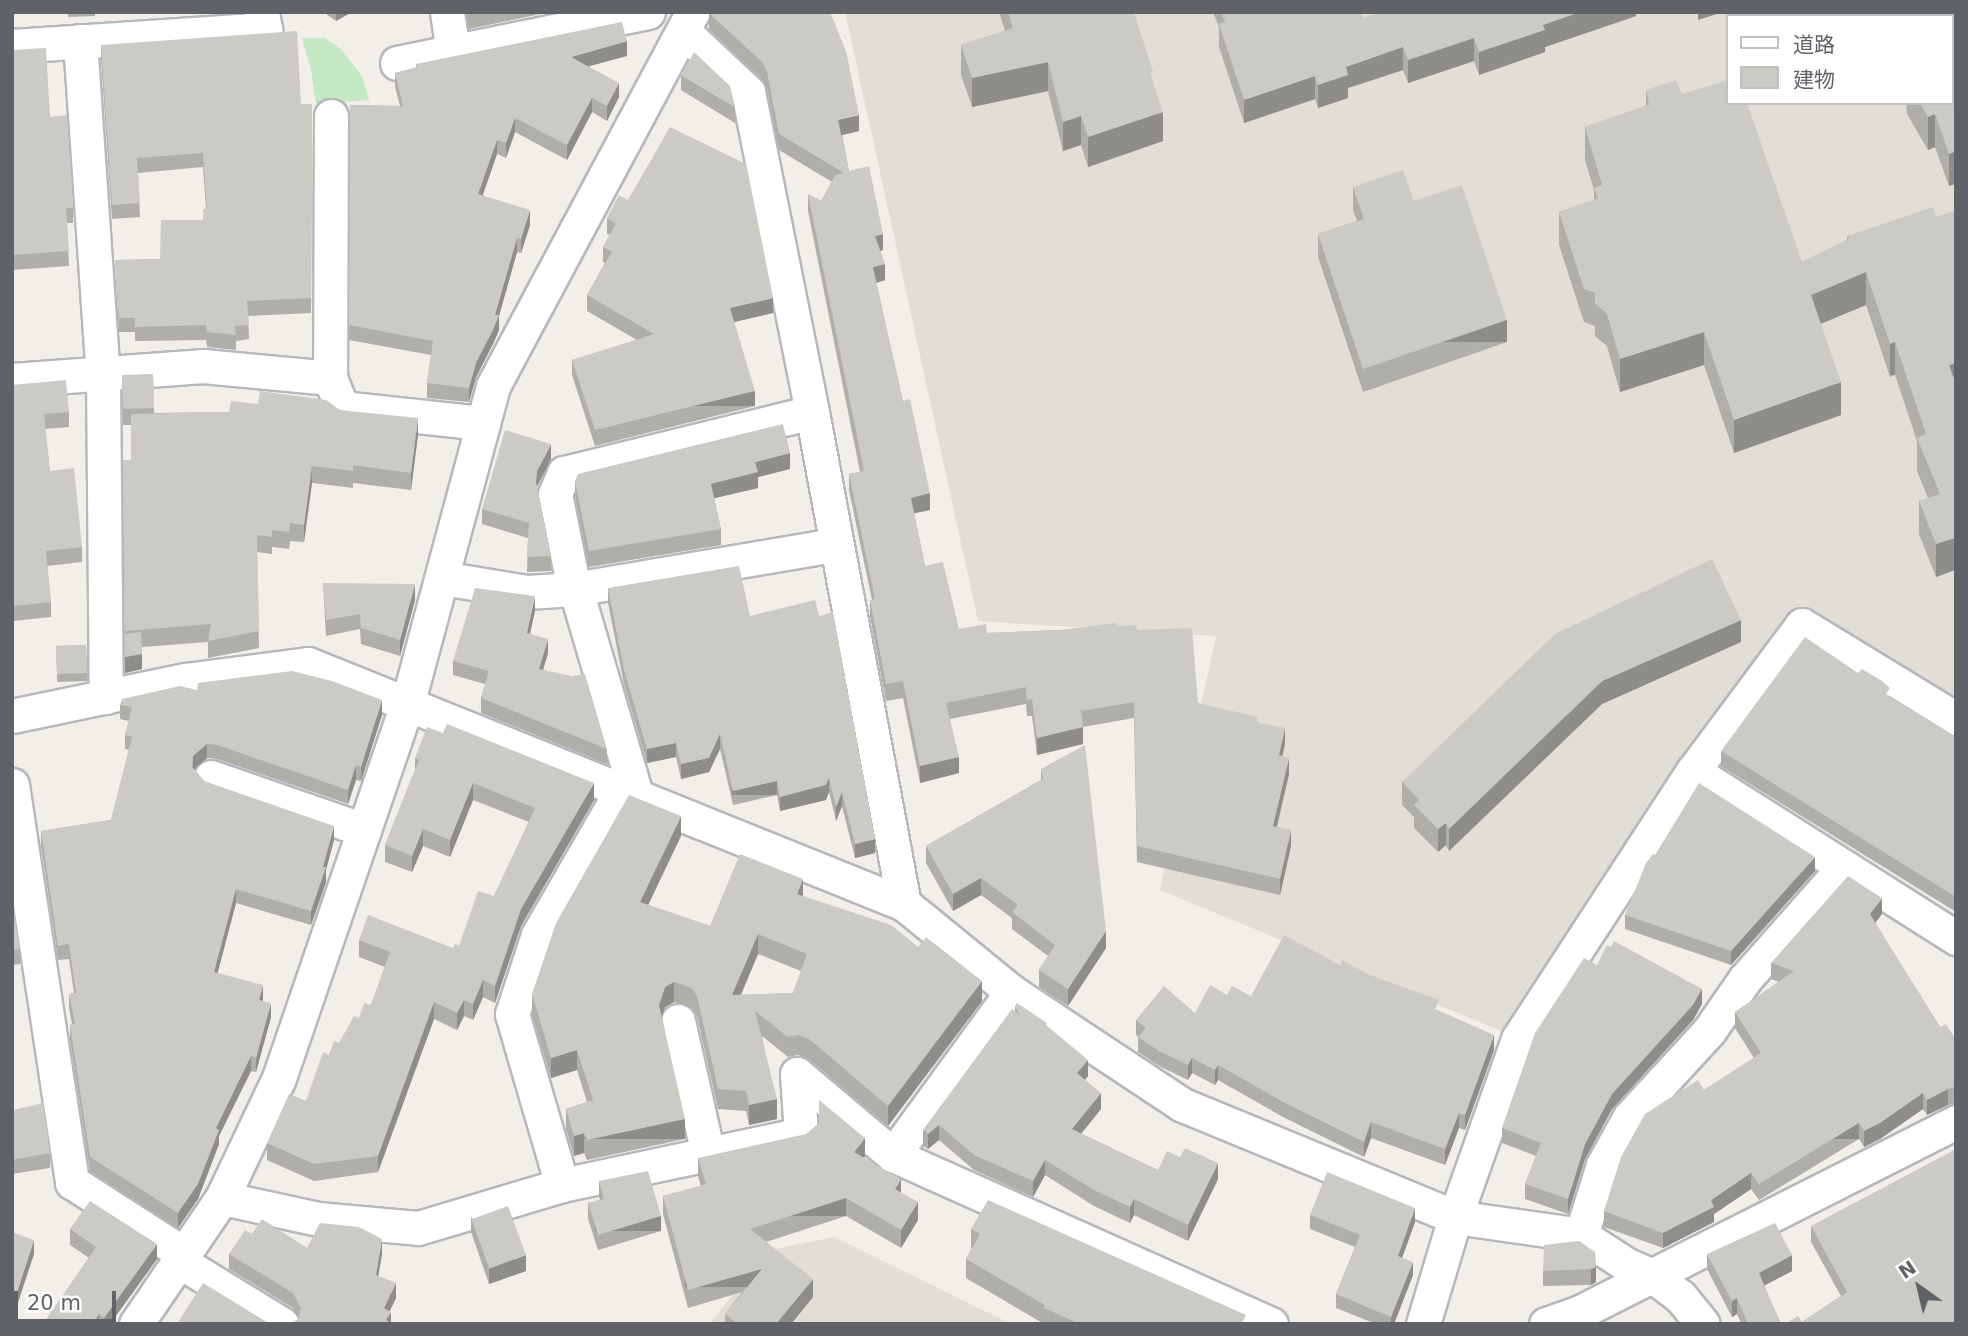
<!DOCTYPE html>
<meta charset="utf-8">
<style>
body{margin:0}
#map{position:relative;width:1968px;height:1336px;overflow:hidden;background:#f1efe8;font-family:"DejaVu Sans","Noto Sans JP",sans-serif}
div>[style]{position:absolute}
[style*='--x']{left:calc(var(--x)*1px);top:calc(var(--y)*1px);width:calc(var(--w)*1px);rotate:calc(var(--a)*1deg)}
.education>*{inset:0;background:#e1ded6}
.green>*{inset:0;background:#c5e8c5}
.roads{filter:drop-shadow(2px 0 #b5b8bc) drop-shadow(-2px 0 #b5b8bc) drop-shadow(0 2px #b5b8bc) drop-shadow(0 -2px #b5b8bc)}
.minor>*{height:33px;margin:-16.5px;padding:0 16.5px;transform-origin:16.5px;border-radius:16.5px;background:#fff}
.wall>*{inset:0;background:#afaea9;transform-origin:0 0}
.shaded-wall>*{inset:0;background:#8f8d8a;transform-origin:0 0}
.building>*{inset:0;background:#cccac5;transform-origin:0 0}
span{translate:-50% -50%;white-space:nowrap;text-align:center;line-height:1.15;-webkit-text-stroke:7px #fff;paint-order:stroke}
.frame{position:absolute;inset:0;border:14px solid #5f6368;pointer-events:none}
.legend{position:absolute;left:1726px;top:14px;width:228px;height:91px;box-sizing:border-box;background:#fff;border:2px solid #bfc1c3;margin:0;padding:9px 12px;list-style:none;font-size:21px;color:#5f6368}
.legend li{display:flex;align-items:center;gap:14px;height:35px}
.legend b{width:35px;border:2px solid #bfc1c3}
.north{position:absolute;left:1884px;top:1252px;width:70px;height:70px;-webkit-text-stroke:5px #fff;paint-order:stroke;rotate:326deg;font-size:19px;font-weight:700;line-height:28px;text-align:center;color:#5f6368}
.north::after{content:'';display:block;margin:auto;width:24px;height:32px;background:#5f6368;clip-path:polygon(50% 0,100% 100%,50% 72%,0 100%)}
.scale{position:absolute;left:14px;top:1291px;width:102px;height:32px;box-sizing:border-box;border:4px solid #5f6368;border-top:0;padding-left:9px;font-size:21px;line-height:24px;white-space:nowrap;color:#5f6368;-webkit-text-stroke:5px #fff;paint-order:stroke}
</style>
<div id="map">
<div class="education">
<i style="clip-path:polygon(evenodd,845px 12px,1956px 12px,1956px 706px,1801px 613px,1506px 1033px,1160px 890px,1216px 636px,978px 621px,845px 12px,1728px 16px,1952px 16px,1952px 103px,1728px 103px,1728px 16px)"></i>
<i style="clip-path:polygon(834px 1237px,1011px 1324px,709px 1324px,770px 1250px)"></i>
</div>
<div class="green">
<i style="clip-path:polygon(302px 38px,325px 38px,340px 48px,362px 76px,369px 100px,316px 104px,311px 70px)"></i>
</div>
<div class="roads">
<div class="minor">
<i style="--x:447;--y:12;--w:40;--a:81.5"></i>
<i style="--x:80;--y:41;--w:335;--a:86.1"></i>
<i style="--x:103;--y:375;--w:322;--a:89.5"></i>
<i style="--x:12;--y:46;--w:254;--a:-3.8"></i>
<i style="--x:265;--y:29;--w:17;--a:-100"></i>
<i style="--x:397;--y:63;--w:256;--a:-11.5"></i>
<i style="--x:331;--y:116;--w:262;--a:90.2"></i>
<i style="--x:330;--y:378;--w:32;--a:68"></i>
<i style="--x:342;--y:408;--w:142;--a:6.1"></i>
<i style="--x:12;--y:380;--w:192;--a:-4.2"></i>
<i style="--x:203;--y:366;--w:128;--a:5.4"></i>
<i style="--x:442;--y:578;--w:86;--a:9.4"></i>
<i style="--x:527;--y:592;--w:47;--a:-3.7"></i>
<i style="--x:574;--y:589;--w:265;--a:-9.6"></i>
<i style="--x:575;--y:587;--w:220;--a:73.6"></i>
<i style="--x:574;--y:589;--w:97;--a:-101.3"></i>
<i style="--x:555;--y:494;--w:23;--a:-67"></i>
<i style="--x:564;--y:473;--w:255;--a:-13.8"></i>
<i style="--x:12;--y:716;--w:177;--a:-11.8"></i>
<i style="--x:185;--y:680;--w:124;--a:-7.4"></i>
<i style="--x:308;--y:664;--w:643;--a:21.93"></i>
<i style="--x:904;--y:904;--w:501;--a:-100.59"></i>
<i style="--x:812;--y:412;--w:326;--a:-101.3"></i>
<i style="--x:748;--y:92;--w:89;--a:-136.8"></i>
<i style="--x:1693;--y:771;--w:312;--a:32.4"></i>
<i style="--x:211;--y:777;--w:162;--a:19.1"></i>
<i style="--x:12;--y:785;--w:402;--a:81.4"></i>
<i style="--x:72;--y:1182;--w:133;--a:32.7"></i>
<i style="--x:904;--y:904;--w:139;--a:39.2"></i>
<i style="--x:1012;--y:992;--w:205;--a:33.5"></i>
<i style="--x:1183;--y:1105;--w:294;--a:22.4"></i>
<i style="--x:1455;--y:1217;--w:127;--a:8.1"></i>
<i style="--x:1581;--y:1235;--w:55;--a:33.1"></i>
<i style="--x:1627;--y:1265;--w:28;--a:23"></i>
<i style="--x:1653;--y:1276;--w:34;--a:37"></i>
<i style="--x:1680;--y:1296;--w:36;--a:51"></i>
<i style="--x:678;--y:1021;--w:136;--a:77.3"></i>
<i style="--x:893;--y:1155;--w:202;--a:-53.9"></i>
<i style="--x:562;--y:1185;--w:178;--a:-106.3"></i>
<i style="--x:512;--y:1014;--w:83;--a:-71.8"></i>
<i style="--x:538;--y:935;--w:166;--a:-60"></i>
<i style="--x:222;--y:1198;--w:98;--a:12.3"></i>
<i style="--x:318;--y:1219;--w:100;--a:5.1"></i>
<i style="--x:418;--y:1228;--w:150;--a:-16.6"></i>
<i style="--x:562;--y:1185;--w:244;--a:-12"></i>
<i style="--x:801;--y:1134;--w:60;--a:-93.8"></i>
<i style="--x:797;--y:1074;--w:126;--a:40.2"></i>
<i style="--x:893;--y:1155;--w:414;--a:24.1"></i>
<i style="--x:1581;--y:1235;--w:73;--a:-72.6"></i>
<i style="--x:1603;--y:1165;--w:54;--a:-61"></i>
<i style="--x:1629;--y:1118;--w:118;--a:-47.4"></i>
<i style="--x:1709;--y:1031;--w:63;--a:-55.3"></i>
<i style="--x:1745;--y:979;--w:149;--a:-48.5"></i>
<i style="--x:179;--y:1261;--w:121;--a:31.5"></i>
<i style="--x:136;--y:1324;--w:153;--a:-55.7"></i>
<i style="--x:222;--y:1198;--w:133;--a:-64.6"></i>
<i style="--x:279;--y:1078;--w:394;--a:-71.1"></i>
<i style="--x:407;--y:705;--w:330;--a:-74.9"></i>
<i style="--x:493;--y:386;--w:424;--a:-61.9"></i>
<i style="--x:1423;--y:1324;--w:112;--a:-73.3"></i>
<i style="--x:1455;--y:1217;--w:189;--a:-70.5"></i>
<i style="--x:1518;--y:1039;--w:320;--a:-56.9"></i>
<i style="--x:1693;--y:771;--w:182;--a:-53.3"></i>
<i style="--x:1802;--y:625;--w:180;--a:31.4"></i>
<i style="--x:1546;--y:1324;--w:34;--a:-19"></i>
<i style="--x:1578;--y:1313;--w:424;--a:-26.8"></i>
</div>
</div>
<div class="wall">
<i style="clip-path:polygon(68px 12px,95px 12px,95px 16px,68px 17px)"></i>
<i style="clip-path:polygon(323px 12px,352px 12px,336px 21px)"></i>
<i style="clip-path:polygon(466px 12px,550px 12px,469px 29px)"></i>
<i style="clip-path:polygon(709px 12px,859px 131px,842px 135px,849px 171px,883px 250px,880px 251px,885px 280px,876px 283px,903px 401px,930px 510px,914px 513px,925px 566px,959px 629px,987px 633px,1061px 630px,1117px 626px,1137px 630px,1198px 703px,1258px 722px,1285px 744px,1282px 756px,1289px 774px,1277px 827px,1291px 846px,1280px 895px,1137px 862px,1134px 718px,1083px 727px,1083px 744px,1037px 755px,1032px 716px,1027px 716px,1026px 704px,950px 719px,959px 773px,920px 783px,903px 698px,886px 701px,870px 616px,870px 600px,872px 600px,849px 490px,849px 474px,860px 472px,808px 211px,808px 194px,821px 201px,832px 182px,779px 150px,767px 88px,762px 79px,709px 29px)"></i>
<i style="clip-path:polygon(999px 12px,1133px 12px,1153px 83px,1163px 141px,1088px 167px,1081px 145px,1063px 151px,1048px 91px,972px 107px,961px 75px,961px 45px,1005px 31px)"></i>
<i style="clip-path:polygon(1213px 12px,1361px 12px,1363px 18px,1636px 12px,1636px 16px,1545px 47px,1545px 52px,1479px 75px,1474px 61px,1408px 83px,1403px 70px,1348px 88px,1348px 98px,1318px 108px,1315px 99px,1244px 123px,1219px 47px,1219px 27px)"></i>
<i style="clip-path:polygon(1899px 12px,1956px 12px,1949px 186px,1935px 147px,1928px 150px,1907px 114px,1906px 103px,1952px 103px,1952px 16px,1899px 16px)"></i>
<i style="clip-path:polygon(101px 45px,301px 104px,312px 104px,311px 313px,248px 316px,249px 339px,236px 341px,236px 350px,207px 347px,206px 340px,135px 341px,135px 332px,119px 332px,115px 260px,160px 259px,203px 220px,203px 209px,206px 209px,203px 167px,138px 173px,140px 217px,112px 219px,101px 59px)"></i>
<i style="clip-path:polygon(12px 50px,50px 117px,73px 208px,73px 223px,67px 223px,69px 266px,12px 270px)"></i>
<i style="clip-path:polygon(627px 56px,589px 66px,619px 97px,607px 121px,592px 112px,567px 160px,515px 132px,506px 158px,497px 154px,483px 195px,530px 225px,521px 253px,517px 252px,499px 316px,499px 330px,493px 344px,476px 377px,469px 402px,427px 398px,427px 383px,431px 355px,349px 340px,350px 105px,400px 106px,395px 87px,395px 73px,416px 68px,416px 64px)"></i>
<i style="clip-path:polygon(681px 75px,735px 107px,735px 123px,681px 90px)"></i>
<i style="clip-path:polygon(1646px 90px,1682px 94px,1802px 262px,1847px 240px,1847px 236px,1936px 217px,1956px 211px,1956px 574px,1955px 570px,1936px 577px,1919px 534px,1919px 501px,1928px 498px,1917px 471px,1917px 441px,1895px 375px,1890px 377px,1866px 305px,1821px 323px,1841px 415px,1734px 453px,1704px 365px,1620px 392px,1607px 346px,1595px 336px,1595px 326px,1584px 322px,1559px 245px,1559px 212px,1594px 200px,1594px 190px,1585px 160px,1585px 127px,1646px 106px)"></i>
<i style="clip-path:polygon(1353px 187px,1507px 342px,1363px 392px,1318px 257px,1318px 234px,1357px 221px,1353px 210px)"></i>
<i style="clip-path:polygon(607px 218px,773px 313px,734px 322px,755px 406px,595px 446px,572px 375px,572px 360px,637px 340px,587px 311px,587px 295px,605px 263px,603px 262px,603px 247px,610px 235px,607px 234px)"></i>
<i style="clip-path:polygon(153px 374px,154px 413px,229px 412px,258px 404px,340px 410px,418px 435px,411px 490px,353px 483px,353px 488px,312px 483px,304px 542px,290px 541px,289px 549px,272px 547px,272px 554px,257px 552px,259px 648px,208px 658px,208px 642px,142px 647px,142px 669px,125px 673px,123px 460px,131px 460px,131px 425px,123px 425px,122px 376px)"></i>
<i style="clip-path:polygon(12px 385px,69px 412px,69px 427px,45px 429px,50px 471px,82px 547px,82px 562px,47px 566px,51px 602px,51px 617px,14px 621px,12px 605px)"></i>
<i style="clip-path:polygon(551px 459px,537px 487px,551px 556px,551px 571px,527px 572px,528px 538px,482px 524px,482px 509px)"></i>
<i style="clip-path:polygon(790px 469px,758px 477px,758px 488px,714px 498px,721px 529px,721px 545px,589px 567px,575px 496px,575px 481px)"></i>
<i style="clip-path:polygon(323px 583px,415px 600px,400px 656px,361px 644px,360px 629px,326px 636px)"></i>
<i style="clip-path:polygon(608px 588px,750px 616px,875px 853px,855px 858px,842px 806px,836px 821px,829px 792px,826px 800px,780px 811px,777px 795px,733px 805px,720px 749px,709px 772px,681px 779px,676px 757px,647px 763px,624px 684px,608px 603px)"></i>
<i style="clip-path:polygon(535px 611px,530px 633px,548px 653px,543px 670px,607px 749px,607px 764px,481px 713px,481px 698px,485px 684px,453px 675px,453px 661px)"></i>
<i style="clip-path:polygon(1741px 642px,1602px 704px,1449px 851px,1446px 845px,1438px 852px,1414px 828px,1414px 817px,1402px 805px,1402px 782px)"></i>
<i style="left:86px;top:645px;width:36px;height:30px;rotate:88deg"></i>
<i style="clip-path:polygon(197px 690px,382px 715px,361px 781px,356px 780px,348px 804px,217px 759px,207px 758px,194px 769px,204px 781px,334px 840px,326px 870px,326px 882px,311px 925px,236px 903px,217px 973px,263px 1001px,271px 1017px,256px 1072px,251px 1071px,219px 1136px,219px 1144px,198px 1199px,178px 1228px,90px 1171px,70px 1039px,70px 1025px,72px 1024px,69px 1008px,69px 994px,74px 993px,69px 959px,58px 960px,41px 845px,41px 831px,111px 820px,129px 750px,125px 749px,125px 735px,129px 721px,120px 719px,120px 705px)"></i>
<i style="clip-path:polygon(1890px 696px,1956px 737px,1956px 912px,1721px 766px,1721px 751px)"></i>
<i style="clip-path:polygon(415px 758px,594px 800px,521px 926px,495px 1003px,483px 997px,473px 1020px,464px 1016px,457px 1030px,434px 1019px,378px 1172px,314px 1181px,267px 1160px,267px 1143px,306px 1101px,329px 1055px,359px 1018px,371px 1005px,385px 967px,359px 957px,359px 940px,453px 948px,459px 946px,494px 896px,529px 822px,473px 800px,450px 857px,423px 846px,412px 872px,385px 862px,385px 845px,415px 770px)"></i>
<i style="clip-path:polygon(1041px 769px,1106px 948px,1068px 1006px,1039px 987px,1039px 970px,1048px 956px,1012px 929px,1012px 918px,981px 895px,953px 911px,926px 863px,926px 846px,1041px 780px)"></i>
<i style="clip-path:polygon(evenodd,681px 836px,648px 905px,710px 926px,803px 896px,982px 1001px,888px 1126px,809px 1059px,798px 1055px,788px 1057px,762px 1036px,777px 1119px,749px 1125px,746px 1111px,718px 1109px,697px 1016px,692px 1008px,674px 1002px,665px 1007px,662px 1016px,685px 1139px,587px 1160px,584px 1153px,574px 1156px,566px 1129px,566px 1109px,587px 1102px,577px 1070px,551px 1078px,532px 1014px,532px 994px,681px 836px,758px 954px,801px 971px,793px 993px,741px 995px,758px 954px)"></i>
<i style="clip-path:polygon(1815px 871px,1731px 965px,1625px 929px,1625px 915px)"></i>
<i style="clip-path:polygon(12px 901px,20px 949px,20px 964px,12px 965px)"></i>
<i style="clip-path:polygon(1882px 914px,1875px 923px,1940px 1027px,1956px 1040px,1956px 1103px,1948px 1105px,1927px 1115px,1923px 1109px,1880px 1139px,1864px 1147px,1859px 1139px,1759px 1200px,1751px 1189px,1714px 1214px,1714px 1222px,1663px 1248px,1604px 1227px,1604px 1211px,1704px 1090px,1754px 1058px,1735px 1028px,1735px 1012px,1779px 982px,1771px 979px,1771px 963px)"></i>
<i style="clip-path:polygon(1340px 965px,1439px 1011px,1494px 1050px,1465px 1130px,1459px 1128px,1445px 1165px,1371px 1138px,1364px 1157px,1283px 1117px,1218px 1080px,1215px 1085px,1192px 1073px,1188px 1080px,1159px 1066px,1138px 1052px,1138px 1037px,1136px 1035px,1136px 1020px,1195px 1013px,1251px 996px)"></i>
<i style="clip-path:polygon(1597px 965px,1702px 1004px,1693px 1020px,1612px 1109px,1585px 1159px,1568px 1214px,1525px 1199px,1525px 1184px,1536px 1156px,1502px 1143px,1502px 1128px)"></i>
<i style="clip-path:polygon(1015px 1006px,1047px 1026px,1088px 1076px,1085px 1080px,1101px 1109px,1081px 1134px,1158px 1170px,1218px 1179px,1188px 1241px,1134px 1215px,1130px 1223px,1094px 1206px,1045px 1175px,1033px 1197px,974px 1170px,939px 1140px,928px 1149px,923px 1146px,923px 1130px,1015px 1011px)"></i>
<i style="clip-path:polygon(12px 1105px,14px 1110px,50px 1153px,50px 1168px,12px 1174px)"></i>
<i style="clip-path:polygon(865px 1156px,864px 1157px,901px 1193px,918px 1220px,901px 1248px,846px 1216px,766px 1242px,813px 1297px,791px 1324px,725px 1324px,725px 1314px,742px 1292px,688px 1308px,663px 1214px,663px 1196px,701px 1186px,698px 1176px,698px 1158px)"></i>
<i style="clip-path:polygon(599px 1181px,661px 1231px,598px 1250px,588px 1219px,588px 1203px,600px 1200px,599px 1197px)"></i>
<i style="clip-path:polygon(1310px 1215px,1415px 1222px,1402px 1258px,1413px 1275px,1394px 1324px,1376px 1324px,1336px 1308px,1336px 1294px,1355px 1247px,1310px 1229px)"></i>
<i style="clip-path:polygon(471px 1217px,526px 1271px,489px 1284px,471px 1232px)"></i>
<i style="clip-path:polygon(1811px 1226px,1956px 1324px,1802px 1322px,1841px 1296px,1811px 1242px)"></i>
<i style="clip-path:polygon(70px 1229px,157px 1259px,110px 1324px,43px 1324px,89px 1258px,70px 1245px)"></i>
<i style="clip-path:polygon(971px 1229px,1246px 1324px,1044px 1324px,966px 1278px,966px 1259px,972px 1248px,971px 1248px)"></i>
<i style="clip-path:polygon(252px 1234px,307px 1248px,382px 1254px,378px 1276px,396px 1298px,389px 1311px,391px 1323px,298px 1319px,293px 1308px,229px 1269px,229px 1254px)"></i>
<i style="clip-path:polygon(1595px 1252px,1596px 1282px,1591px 1285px,1543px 1286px,1543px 1271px)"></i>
<i style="clip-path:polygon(1707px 1254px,1792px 1271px,1764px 1286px,1781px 1324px,1741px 1324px,1737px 1314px,1732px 1317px,1707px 1269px)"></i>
</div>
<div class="shaded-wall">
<i style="clip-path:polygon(336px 12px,352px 12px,336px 21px)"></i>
<i style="clip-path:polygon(1580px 12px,1636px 12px,1636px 16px,1545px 47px,1545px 52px,1479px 75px,1479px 52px,1543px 25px)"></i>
<i style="clip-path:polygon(1698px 12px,1723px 12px,1698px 20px)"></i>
<i style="clip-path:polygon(1474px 38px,1474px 61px,1408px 83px,1408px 60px)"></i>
<i style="clip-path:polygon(627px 41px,627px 56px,571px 71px,571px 57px)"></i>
<i style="clip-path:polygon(1403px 47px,1403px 70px,1348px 88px,1348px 98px,1318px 108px,1318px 85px,1346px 67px)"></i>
<i style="clip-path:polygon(1048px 62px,1048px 91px,972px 107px,972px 78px)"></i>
<i style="clip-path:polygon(1315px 76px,1315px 99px,1244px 123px,1244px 100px)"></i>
<i style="clip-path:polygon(619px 83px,619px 97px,607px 121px,607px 106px)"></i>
<i style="clip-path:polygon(592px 98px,592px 112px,567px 160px,567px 145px)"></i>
<i style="clip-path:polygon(1163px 112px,1163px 141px,1088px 167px,1088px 137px)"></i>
<i style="clip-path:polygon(1935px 114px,1935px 147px,1928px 150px,1928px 117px)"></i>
<i style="clip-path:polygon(859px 115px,859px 131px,838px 136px,838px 120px)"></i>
<i style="clip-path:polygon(1081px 116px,1081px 145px,1063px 151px,1063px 122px)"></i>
<i style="clip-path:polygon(515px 118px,515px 132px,506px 158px,506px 143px)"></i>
<i style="clip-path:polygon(497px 140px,497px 154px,478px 208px,478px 194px)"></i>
<i style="clip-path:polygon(1956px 151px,1956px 184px,1949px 186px,1949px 154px)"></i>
<i style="clip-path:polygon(530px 210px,530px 225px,521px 253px,521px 239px)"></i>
<i style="clip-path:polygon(883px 234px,883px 250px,875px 252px,875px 236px)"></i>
<i style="clip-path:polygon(517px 238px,517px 252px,499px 316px,499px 330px,493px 344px,476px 377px,469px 402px,469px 388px,476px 363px,495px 315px)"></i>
<i style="clip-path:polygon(885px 264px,885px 280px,873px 284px,873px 267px)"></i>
<i style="clip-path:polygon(1866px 272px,1866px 305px,1811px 328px,1811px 295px)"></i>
<i style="clip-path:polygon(773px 298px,773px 313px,730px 323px,730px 308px)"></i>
<i style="left:1507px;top:320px;width:22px;height:152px;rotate:90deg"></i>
<i style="clip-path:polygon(1704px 332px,1704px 365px,1620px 392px,1620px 359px)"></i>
<i style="left:1895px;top:342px;width:33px;height:5px;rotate:90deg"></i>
<i style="clip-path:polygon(1956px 363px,1956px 396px,1949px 365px)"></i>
<i style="clip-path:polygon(1841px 382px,1841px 415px,1734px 453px,1734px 420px)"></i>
<i style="left:755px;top:391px;width:15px;height:165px;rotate:90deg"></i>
<i style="clip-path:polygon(418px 418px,418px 435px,411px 490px,411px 473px)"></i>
<i style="clip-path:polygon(551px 444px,551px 459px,537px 486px,536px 482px,537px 471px)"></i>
<i style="clip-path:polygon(790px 453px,790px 469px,758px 477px,758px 488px,711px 499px,711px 484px,755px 462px)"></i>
<i style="clip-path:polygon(312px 466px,312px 483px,304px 542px,304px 525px)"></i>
<i style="clip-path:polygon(930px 493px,930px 510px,911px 514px,911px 498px)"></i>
<i style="clip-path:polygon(1955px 538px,1955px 570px,1936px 577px,1936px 544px)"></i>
<i style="clip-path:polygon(415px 584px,415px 600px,400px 656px,400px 640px)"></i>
<i style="clip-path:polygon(535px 596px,535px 611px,527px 647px,527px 633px)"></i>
<i style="clip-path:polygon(1741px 620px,1741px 642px,1602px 704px,1449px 851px,1449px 829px,1602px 681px)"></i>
<i style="clip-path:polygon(548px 639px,548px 653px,539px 683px,539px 669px)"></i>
<i style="clip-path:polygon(142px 654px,142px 669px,125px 673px,125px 657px)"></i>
<i style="clip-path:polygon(382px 700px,382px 715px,361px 781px,361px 767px)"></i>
<i style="clip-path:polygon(1083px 727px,1083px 744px,1037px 755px,1037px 738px)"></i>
<i style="clip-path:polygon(1285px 728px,1285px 744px,1279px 771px,1279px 755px)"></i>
<i style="clip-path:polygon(720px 734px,720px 749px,709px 772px,681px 779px,681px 764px)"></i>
<i style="clip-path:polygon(676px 743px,676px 757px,647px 763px,647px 749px)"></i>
<i style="clip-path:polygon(207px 744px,207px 758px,193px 770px,193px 756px)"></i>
<i style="clip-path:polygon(959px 757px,959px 773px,920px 783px,920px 766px)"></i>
<i style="clip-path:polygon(1289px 758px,1289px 774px,1273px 842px,1273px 826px)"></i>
<i style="clip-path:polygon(356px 765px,356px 780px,348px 804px,348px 790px)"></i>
<i style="clip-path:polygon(829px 778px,829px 792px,826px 800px,780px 811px,780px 797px)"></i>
<i style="left:777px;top:781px;width:14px;height:45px;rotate:90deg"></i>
<i style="clip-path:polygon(473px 783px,473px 800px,450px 857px,450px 840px)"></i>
<i style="clip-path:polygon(594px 783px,594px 800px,521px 926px,495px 1003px,495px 986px,521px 909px)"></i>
<i style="clip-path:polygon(842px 792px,842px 806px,836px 821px,836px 807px)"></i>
<i style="clip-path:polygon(681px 816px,681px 836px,640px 922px,640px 902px)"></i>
<i style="clip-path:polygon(1446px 823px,1446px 845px,1438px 852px,1438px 829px)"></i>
<i style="clip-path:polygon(334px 826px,334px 840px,326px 870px,326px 882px,311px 925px,311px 911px)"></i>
<i style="clip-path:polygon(423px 829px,423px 846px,412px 872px,412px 856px)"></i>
<i style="clip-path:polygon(1291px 830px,1291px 846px,1280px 895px,1280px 879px)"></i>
<i style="clip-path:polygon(875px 839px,875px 853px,855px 858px,855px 844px)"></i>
<i style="clip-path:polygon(1815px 857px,1815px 871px,1731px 965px,1731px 951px)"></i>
<i style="clip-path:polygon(981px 878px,981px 895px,953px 911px,953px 894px)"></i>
<i style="clip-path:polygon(803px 879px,803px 899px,797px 894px)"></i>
<i style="clip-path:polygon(236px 889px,236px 903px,214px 987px,214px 972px)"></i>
<i style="clip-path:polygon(1882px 898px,1882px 914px,1870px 930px,1870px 914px)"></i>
<i style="clip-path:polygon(1106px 931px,1106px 948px,1068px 1006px,1068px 989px)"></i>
<i style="clip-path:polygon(758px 934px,758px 954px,732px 1015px,732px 995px)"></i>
<i style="clip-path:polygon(483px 980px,483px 997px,473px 1020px,473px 1004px)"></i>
<i style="clip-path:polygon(982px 981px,982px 1001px,888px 1126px,888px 1106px)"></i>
<i style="clip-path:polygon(674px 982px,674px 1002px,665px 1007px,659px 1025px,659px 1005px,665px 987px)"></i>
<i style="clip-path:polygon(263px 985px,263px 1000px,259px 1014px,259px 1000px)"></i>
<i style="clip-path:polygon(1702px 989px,1702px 1004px,1693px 1020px,1612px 1109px,1585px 1159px,1568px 1214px,1568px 1199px,1585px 1144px,1612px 1094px)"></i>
<i style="clip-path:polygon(464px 1000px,464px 1016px,457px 1030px,457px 1013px)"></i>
<i style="clip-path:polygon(434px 1002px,434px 1019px,378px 1172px,378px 1156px)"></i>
<i style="clip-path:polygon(271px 1003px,271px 1017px,256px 1072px,256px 1058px)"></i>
<i style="clip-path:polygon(1494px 1035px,1494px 1050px,1465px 1130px,1465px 1115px)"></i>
<i style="clip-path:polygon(577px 1050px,577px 1070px,551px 1078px,551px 1058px)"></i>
<i style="clip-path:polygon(251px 1056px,251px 1071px,219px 1136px,219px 1144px,198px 1199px,178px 1228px,178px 1213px,216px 1128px)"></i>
<i style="clip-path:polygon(1192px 1058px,1192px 1073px,1188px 1080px,1188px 1065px)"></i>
<i style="clip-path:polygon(1088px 1060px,1088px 1076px,1077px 1089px,1077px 1073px)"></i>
<i style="clip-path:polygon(1218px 1065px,1218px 1080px,1215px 1085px,1215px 1070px)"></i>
<i style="clip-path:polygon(1948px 1089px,1948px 1105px,1927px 1115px,1927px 1100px)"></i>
<i style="clip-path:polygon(1101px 1093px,1101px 1109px,1072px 1145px,1072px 1129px)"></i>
<i style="clip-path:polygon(1923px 1093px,1923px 1109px,1880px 1139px,1864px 1147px,1864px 1131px)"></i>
<i style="clip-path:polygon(777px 1099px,777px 1119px,749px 1125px,749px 1105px)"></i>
<i style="clip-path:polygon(1459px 1113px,1459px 1128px,1445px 1165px,1445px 1149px)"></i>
<i style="left:685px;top:1119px;width:20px;height:100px;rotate:90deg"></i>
<i style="clip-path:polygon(1371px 1122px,1371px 1138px,1364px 1157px,1364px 1142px)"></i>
<i style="left:1859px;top:1123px;width:16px;height:117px;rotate:90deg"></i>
<i style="clip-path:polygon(939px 1125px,939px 1140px,928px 1149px,928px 1134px)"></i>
<i style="clip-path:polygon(584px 1133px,584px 1153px,574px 1156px,574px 1136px)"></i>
<i style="clip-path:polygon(865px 1138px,865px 1156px,854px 1170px,854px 1152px)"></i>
<i style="clip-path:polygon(1045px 1160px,1045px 1175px,1033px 1197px,1033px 1181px)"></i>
<i style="clip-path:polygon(1218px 1163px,1218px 1179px,1188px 1241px,1188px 1225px)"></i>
<i style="clip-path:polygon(1751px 1173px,1751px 1189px,1714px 1214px,1714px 1222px,1663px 1248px,1663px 1233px)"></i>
<i style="clip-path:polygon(901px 1179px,901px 1197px,895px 1189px)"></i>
<i style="left:846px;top:1198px;width:18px;height:101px;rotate:90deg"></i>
<i style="clip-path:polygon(1134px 1199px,1134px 1215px,1130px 1223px,1130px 1207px)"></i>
<i style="clip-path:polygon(918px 1202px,918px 1220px,901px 1248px,901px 1230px)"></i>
<i style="clip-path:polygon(1415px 1208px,1415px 1222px,1398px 1269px,1398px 1256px)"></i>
<i style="left:661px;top:1216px;width:15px;height:66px;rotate:90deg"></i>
<i style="clip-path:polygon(382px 1239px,382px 1254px,376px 1290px,376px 1275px)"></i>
<i style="clip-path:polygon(34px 1240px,34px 1254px,12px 1321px,12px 1307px)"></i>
<i style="clip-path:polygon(157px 1244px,157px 1259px,110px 1324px,104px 1324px,104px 1318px)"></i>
<i style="clip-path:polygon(526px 1255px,526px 1271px,489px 1284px,489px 1269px)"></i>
<i style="clip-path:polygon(1792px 1255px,1792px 1271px,1759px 1288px,1759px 1273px)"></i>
<i style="clip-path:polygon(1413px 1262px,1413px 1275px,1394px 1324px,1391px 1324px,1391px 1317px)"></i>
<i style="clip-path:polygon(1596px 1267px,1596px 1282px,1591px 1285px,1591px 1269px)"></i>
<i style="left:762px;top:1269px;width:18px;height:77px;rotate:90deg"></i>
<i style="clip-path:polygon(813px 1279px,813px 1297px,791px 1324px,776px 1324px)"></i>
<i style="clip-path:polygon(396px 1283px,396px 1298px,384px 1323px,384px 1308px)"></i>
<i style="clip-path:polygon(1737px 1298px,1737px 1314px,1732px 1317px,1732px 1301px)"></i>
<i style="clip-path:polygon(391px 1312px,391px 1324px,386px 1320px)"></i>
<i style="clip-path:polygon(99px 1314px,99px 1324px,93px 1324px)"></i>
</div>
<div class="building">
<i style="clip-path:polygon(830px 12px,846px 51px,859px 115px,838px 120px,849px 171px,869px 166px,883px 234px,875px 236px,885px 264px,873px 267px,903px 401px,910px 399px,930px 493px,911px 498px,925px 566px,943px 562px,959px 629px,986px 624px,987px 633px,1061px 630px,1116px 623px,1117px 626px,1136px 625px,1137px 630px,1192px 628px,1198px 703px,1258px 717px,1257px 722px,1285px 728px,1279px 755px,1289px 758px,1273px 826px,1291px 830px,1280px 879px,1137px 846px,1134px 702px,1081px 711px,1083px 727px,1037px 738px,1032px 699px,1027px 700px,1026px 687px,946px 703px,959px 757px,920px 766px,903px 681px,886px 684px,870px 600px,875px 599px,849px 474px,864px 471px,808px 194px,821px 201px,835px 175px,844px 173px,779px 134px,767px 72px,762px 62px,709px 13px)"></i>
<i style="clip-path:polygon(1008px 12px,1134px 12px,1153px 72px,1150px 73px,1163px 112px,1088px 137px,1081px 116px,1063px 122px,1048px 62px,972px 78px,961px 45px,1013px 28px)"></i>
<i style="clip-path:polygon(1221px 12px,1361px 12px,1363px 18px,1381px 12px,1580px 12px,1543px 25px,1545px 30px,1479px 52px,1474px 38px,1408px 60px,1403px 47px,1346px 67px,1348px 75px,1318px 85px,1315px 76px,1244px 100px,1219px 24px,1225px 22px)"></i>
<i style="clip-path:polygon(1902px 12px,1956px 12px,1956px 151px,1949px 154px,1935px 114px,1928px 117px,1920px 103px,1952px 103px,1952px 16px,1903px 16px)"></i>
<i style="clip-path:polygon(622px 22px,627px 41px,571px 57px,619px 83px,607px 106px,592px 98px,567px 145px,515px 118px,506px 143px,497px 140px,478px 194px,530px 210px,521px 239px,517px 238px,495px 315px,499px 315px,493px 330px,476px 363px,469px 388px,427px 383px,433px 341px,349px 325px,350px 105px,403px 106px,395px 73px,417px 67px,416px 64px)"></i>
<i style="clip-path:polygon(297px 31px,301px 104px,312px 104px,311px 298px,247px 301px,249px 325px,235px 326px,236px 335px,207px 332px,206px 325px,135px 327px,135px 318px,119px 318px,115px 260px,160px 259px,161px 220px,203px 220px,203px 209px,207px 209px,203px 153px,137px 158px,140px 203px,112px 205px,101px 45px)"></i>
<i style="clip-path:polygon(46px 48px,50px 117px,67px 115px,73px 208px,66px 208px,69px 251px,12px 255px,12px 50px)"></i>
<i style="clip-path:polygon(694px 52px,730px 86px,735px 107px,681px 75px)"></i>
<i style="clip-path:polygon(1676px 80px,1682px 94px,1728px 80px,1728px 103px,1747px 103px,1802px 262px,1849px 239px,1847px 236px,1933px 207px,1936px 217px,1956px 211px,1956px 363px,1949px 365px,1956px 384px,1956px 541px,1955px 538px,1936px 544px,1919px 501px,1940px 494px,1917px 438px,1926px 434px,1895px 342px,1890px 344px,1866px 272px,1811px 295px,1841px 382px,1734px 420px,1704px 332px,1620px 359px,1607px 314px,1595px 303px,1595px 293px,1584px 289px,1559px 212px,1598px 198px,1594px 188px,1602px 185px,1585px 127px,1649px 105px,1646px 90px)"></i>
<i style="clip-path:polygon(670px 127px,746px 164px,773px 298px,730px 308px,755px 391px,595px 430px,572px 360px,654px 334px,587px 295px,612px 252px,603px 247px,616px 223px,607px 218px,619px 195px,628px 200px)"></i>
<i style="clip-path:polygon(1403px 170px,1414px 201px,1462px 185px,1507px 320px,1363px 369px,1318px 234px,1364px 219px,1353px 187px)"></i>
<i style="left:153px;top:374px;width:34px;height:31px;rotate:88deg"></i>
<i style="clip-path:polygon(66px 380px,69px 412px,44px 414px,50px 471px,74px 468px,82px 547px,46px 551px,51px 602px,14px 606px,12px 590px,12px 385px)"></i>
<i style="clip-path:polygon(260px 391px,326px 400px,340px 410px,418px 418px,411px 473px,353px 465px,353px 471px,312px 466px,304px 525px,290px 523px,289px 532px,272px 530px,272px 537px,257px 535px,259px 631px,208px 641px,211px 624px,125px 631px,123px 460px,131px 460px,131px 414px,229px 412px,231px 401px,258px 404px)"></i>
<i style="clip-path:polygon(783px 424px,790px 453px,755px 462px,758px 472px,711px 484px,721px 529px,589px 551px,575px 481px,578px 474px)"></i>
<i style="clip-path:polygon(505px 430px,551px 444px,537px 471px,536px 482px,551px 556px,527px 557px,529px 523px,482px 509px)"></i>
<i style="clip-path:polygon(1712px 559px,1741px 620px,1602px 681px,1449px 829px,1446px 823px,1438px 829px,1414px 805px,1419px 800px,1402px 782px,1555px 634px)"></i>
<i style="clip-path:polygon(739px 566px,750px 616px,815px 600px,819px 616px,833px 612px,875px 839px,855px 844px,842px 792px,836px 807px,829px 778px,826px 785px,780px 797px,777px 781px,733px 791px,720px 734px,709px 758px,681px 764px,676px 743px,647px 749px,624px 670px,608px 588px)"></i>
<i style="clip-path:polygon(323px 583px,415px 584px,400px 640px,361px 628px,360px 614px,326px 620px)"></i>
<i style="clip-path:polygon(475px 588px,535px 596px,527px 633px,548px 639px,539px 669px,572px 676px,585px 674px,607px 749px,481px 698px,489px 671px,453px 661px)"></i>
<i style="clip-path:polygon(141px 632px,142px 654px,125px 657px,125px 634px)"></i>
<i style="clip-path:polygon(1805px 637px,1858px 673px,1862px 669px,1882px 681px,1890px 688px,1886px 694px,1956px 737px,1956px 897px,1721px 751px)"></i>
<i style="left:86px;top:645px;width:28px;height:30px;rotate:88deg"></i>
<i style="clip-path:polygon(292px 671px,332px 681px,382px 700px,361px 767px,356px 765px,348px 790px,217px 745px,207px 744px,193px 756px,192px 767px,204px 781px,334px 826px,323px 867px,326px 867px,311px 911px,236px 889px,214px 972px,263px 985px,259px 1000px,271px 1003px,256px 1058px,251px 1056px,216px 1128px,219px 1130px,198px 1184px,178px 1213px,90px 1157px,70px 1025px,75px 1024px,69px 994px,76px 993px,69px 944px,58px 946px,41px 831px,111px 820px,132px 737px,125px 735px,132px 707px,120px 705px,122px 699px,180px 686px,197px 690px,198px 683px)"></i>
<i style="clip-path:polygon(447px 724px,594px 783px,521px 909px,495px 986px,483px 980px,473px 1004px,464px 1000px,457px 1013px,434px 1002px,378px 1156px,314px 1164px,267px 1143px,289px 1094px,306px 1101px,323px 1052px,329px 1055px,334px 1041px,339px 1043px,354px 1016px,359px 1018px,364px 1003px,371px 1005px,390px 952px,359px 940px,368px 915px,453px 948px,455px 944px,459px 946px,478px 891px,494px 896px,535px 808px,473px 783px,450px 840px,423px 829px,412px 856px,385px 845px,419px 760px,415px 758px,427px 727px,443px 733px)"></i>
<i style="clip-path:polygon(1085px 745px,1106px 931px,1068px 989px,1039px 970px,1055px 945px,1012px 912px,1018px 905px,981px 878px,953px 894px,926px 846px,1043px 779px,1041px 769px)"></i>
<i style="clip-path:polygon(1699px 783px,1815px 857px,1731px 951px,1625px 915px,1646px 863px,1653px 854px,1655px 855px)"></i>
<i style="clip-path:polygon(evenodd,629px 795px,681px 816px,640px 902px,710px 926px,740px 854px,803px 879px,797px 894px,891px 925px,918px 947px,926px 937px,982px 981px,888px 1106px,809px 1039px,798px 1035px,788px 1037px,755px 1011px,777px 1099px,749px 1105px,746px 1091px,718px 1089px,697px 996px,692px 988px,674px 982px,665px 987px,659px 1005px,685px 1119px,587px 1140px,584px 1133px,574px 1136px,566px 1109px,593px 1100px,577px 1050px,551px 1058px,532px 994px,556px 923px,629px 795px,758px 934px,807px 954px,793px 993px,732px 995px,758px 934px)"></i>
<i style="clip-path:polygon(1848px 876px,1882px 898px,1870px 914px,1940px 1027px,1946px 1024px,1956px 1040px,1956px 1087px,1948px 1089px,1927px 1100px,1923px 1093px,1880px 1123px,1864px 1131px,1859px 1123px,1759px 1184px,1751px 1173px,1711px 1200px,1714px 1207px,1663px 1233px,1604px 1211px,1621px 1157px,1645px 1114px,1698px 1080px,1704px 1090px,1761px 1053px,1735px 1012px,1794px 971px,1771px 963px)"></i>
<i style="clip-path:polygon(12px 901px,20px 949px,12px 950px)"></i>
<i style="clip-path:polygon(1284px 935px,1340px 965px,1342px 960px,1370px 975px,1439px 1000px,1435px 1009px,1494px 1035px,1465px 1115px,1459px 1113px,1445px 1149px,1371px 1122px,1364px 1142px,1283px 1102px,1218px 1065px,1215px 1070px,1192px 1058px,1188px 1065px,1159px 1051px,1138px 1037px,1146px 1028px,1136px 1020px,1164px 986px,1195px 1013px,1210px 985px,1227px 995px,1232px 986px,1251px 996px)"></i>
<i style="clip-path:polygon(1614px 941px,1702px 989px,1693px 1005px,1612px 1094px,1585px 1144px,1568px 1199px,1525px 1184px,1541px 1143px,1502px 1128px,1535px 1033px,1584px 958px,1597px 965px,1607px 945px,1611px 947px)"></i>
<i style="clip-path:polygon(1017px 1003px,1047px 1023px,1046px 1025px,1088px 1060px,1077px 1073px,1101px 1093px,1072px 1129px,1158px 1170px,1167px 1151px,1180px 1157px,1185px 1148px,1218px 1163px,1188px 1225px,1134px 1199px,1130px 1207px,1094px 1190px,1045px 1160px,1033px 1181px,974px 1155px,939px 1125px,928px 1134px,923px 1130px,1012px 1009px,1020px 1015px,1015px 1006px)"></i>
<i style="clip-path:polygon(819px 1100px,865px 1138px,854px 1152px,901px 1179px,895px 1189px,918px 1202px,901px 1230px,846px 1198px,750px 1229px,813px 1279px,776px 1324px,738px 1324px,725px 1314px,762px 1269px,688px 1290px,663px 1196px,706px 1184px,698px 1158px,806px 1134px,819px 1123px)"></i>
<i style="clip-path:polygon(43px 1103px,50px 1153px,12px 1160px,12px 1105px,13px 1105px,14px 1110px)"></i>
<i style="clip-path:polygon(1956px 1149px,1956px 1324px,1785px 1324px,1798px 1316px,1802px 1322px,1847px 1292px,1811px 1226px)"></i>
<i style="clip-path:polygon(648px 1171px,661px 1216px,598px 1235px,588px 1203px,604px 1199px,599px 1181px)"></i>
<i style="clip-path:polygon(1327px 1172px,1415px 1208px,1398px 1256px,1413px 1262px,1391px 1317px,1336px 1294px,1360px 1235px,1310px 1215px)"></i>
<i style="clip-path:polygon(988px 1200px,1246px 1315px,1242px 1323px,1243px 1324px,1080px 1324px,1044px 1308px,1045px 1305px,966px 1259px,980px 1234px,971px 1229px)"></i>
<i style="clip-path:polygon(90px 1201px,157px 1244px,104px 1318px,99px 1314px,93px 1324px,43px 1324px,96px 1247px,70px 1229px)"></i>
<i style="left:508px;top:1206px;width:52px;height:39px;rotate:70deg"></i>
<i style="clip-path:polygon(262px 1219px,307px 1248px,320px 1223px,359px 1227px,382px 1239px,376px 1275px,396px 1283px,384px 1308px,391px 1312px,386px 1320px,392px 1324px,290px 1324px,298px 1319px,301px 1309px,293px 1293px,229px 1254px,245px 1230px,252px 1234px)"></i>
<i style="clip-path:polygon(1775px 1223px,1792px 1255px,1759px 1273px,1781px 1324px,1748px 1324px,1737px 1298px,1732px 1301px,1707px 1254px)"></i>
<i style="clip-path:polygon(12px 1232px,34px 1240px,12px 1307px)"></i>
<i style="clip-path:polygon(1579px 1241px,1595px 1252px,1596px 1267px,1591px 1269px,1543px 1271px,1544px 1245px)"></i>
<i style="clip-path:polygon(203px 1283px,270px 1324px,177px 1324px)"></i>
</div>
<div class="frame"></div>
<ul class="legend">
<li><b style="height:9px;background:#fff"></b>道路</li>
<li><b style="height:19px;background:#cccac5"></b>建物</li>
</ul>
<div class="north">N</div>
<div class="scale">20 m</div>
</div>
